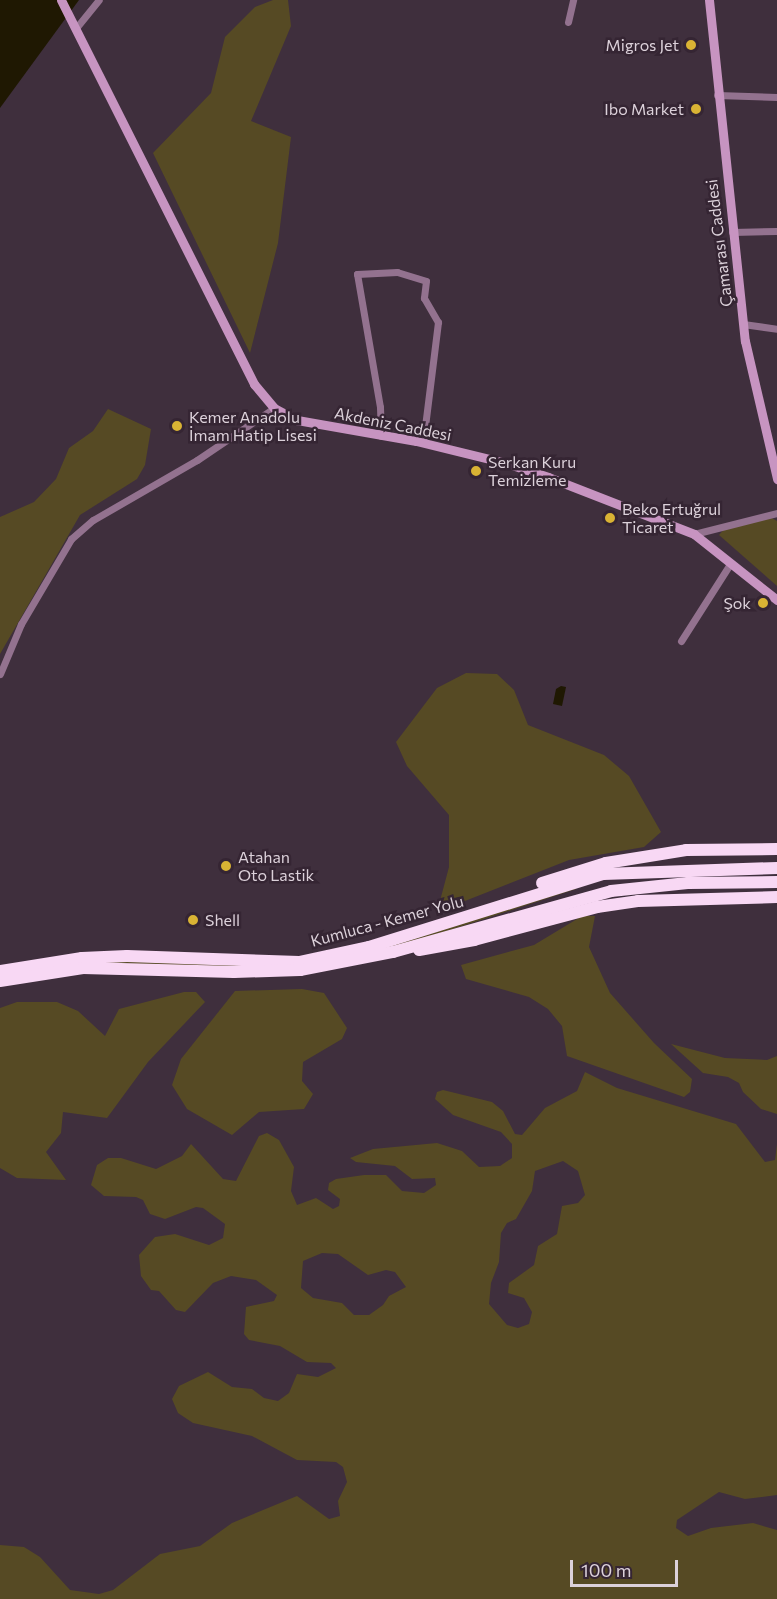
<!DOCTYPE html>
<meta charset="utf-8">
<style>
body{margin:0}
#map{position:relative;width:777px;height:1599px;overflow:hidden;background:#3f2f3d;font-family:Commissioner,sans-serif}
div>[style]{position:absolute}
[style*='--x']{left:calc(var(--x)*1px);top:calc(var(--y)*1px);width:calc(var(--w)*1px);rotate:calc(var(--a)*1deg)}
.green>*{inset:0;background:#564a24}
.water>*{inset:0;background:#1f1802}
.street>*{height:7px;margin:-3.5px;padding:0 3.5px;transform-origin:3.5px;border-radius:3.5px;background:#93728f}
.secondary>*{height:9px;margin:-4.5px;padding:0 4.5px;transform-origin:4.5px;border-radius:4.5px;background:#c794c1}
.highway>*{height:12px;margin:-6px;padding:0 6px;transform-origin:6px;border-radius:6px;background:#f8d8f4}
.dots>*{width:16px;height:16px;translate:-50% -50%;box-sizing:border-box;border:3px solid #352533;border-radius:50%}
span{translate:-50% -50%;white-space:nowrap;text-align:center;line-height:1.15;-webkit-text-stroke:5px #352533;paint-order:stroke}
.poi-label{font-size:16px;color:#dcd1da}
.right{translate:-100% -50%;text-align:right}
.left{translate:0 -50%;text-align:left}
.street-label{font-size:16px;color:#dcd1da}
.scale{position:absolute;left:570px;top:1560px;width:108px;height:27px;box-sizing:border-box;border:3px solid #dcd1da;border-top:0;padding-left:8px;font-size:18px;line-height:21px;white-space:nowrap;color:#dcd1da;-webkit-text-stroke:4px #352533;paint-order:stroke}
</style>
<div id="map">
<div class="green">
<i style="clip-path:polygon(273px 0,288px 0,291px 26px,251px 121px,291px 137px,278px 243px,250px 353px,153px 153px,211px 93px,225px 37px,255px 7px)"></i>
<i style="clip-path:polygon(108px 409px,151px 429px,145px 465px,137px 479px,80px 515px,0 654px,0 517px,34px 502px,56px 479px,69px 448px,93px 431px)"></i>
<i style="clip-path:polygon(770px 517px,777px 521px,777px 586px,719px 535px,725px 528px)"></i>
<i style="clip-path:polygon(466px 673px,497px 674px,514px 690px,528px 725px,604px 755px,629px 776px,661px 832px,644px 847px,569px 860px,437px 912px,449px 867px,449px 815px,407px 766px,396px 742px,437px 688px)"></i>
<i style="clip-path:polygon(576px 885px,576px 889px,404px 945px,326px 962px,266px 968px,103px 963px,0 978px,76px 962px,161px 960px,265px 966px,345px 956px,403px 942px)"></i>
<i style="clip-path:polygon(582px 916px,595px 916px,589px 947px,610px 993px,654px 1043px,692px 1079px,690px 1092px,684px 1097px,567px 1056px,562px 1026px,548px 1009px,529px 997px,466px 979px,461px 965px,534px 945px)"></i>
<i style="clip-path:polygon(302px 989px,324px 993px,347px 1028px,342px 1039px,303px 1062px,302px 1081px,313px 1094px,304px 1109px,259px 1112px,232px 1135px,187px 1109px,172px 1085px,181px 1059px,235px 991px)"></i>
<i style="clip-path:polygon(184px 992px,196px 992px,205px 1002px,148px 1062px,107px 1118px,63px 1112px,61px 1133px,46px 1152px,66px 1180px,17px 1178px,0 1168px,0 1008px,17px 1002px,57px 1002px,78px 1011px,105px 1036px,119px 1009px)"></i>
<i style="clip-path:polygon(671px 1044px,725px 1058px,767px 1060px,777px 1056px,777px 1114px,761px 1109px,743px 1092px,739px 1083px,728px 1077px,703px 1073px)"></i>
<i style="clip-path:polygon(evenodd,585px 1072px,617px 1088px,736px 1124px,765px 1162px,775px 1160px,777px 1144px,777px 1495px,745px 1499px,719px 1492px,677px 1520px,676px 1528px,688px 1536px,711px 1528px,753px 1523px,777px 1530px,777px 1599px,0 1599px,0 1545px,24px 1547px,40px 1557px,70px 1590px,99px 1594px,113px 1590px,160px 1554px,200px 1546px,232px 1523px,297px 1496px,329px 1519px,340px 1516px,338px 1501px,347px 1482px,343px 1467px,336px 1462px,297px 1460px,252px 1436px,193px 1423px,178px 1413px,172px 1399px,179px 1386px,208px 1372px,232px 1387px,252px 1389px,264px 1398px,278px 1401px,289px 1393px,297px 1374px,318px 1377px,336px 1368px,331px 1363px,307px 1362px,280px 1346px,249px 1340px,244px 1334px,246px 1307px,274px 1301px,277px 1295px,256px 1280px,231px 1276px,213px 1283px,185px 1312px,176px 1310px,159px 1291px,151px 1290px,141px 1276px,139px 1255px,155px 1237px,175px 1234px,209px 1245px,223px 1238px,225px 1224px,203px 1208px,196px 1207px,165px 1219px,150px 1214px,143px 1200px,136px 1197px,104px 1196px,91px 1185px,97px 1165px,108px 1158px,121px 1158px,156px 1169px,182px 1156px,191px 1144px,223px 1179px,236px 1181px,259px 1136px,267px 1133px,279px 1140px,294px 1167px,291px 1191px,297px 1205px,316px 1198px,333px 1209px,339px 1206px,340px 1199px,328px 1190px,329px 1183px,336px 1179px,364px 1175px,386px 1175px,402px 1191px,424px 1193px,436px 1185px,435px 1178px,412px 1179px,395px 1166px,356px 1162px,350px 1158px,373px 1149px,437px 1143px,462px 1151px,479px 1167px,500px 1166px,512px 1158px,512px 1144px,501px 1132px,453px 1115px,435px 1099px,437px 1092px,443px 1090px,492px 1102px,503px 1111px,515px 1134px,522px 1135px,545px 1108px,577px 1091px,585px 1072px,563px 1161px,578px 1171px,585px 1195px,578px 1203px,562px 1206px,557px 1234px,538px 1246px,534px 1265px,509px 1283px,508px 1293px,524px 1298px,532px 1312px,529px 1324px,518px 1328px,507px 1325px,489px 1304px,491px 1283px,499px 1262px,501px 1233px,507px 1223px,516px 1219px,532px 1191px,535px 1171px,563px 1161px,585px 1072px,322px 1253px,338px 1254px,368px 1275px,386px 1270px,395px 1272px,406px 1287px,389px 1296px,383px 1305px,369px 1315px,354px 1315px,342px 1303px,313px 1298px,301px 1288px,303px 1261px,322px 1253px)"></i>
</div>
<div class="water">
<i style="clip-path:polygon(0 0,79px 0,0 108px)"></i>
<i style="clip-path:polygon(561px 686px,566px 687px,562px 706px,553px 704px,556px 689px)"></i>
</div>
<div class="street">
<i style="--x:568;--y:22;--w:23;--a:-77"></i>
<i style="--x:76;--y:28;--w:36;--a:-51"></i>
<i style="--x:717;--y:95;--w:60;--a:1.9"></i>
<i style="--x:732;--y:232;--w:45;--a:-1.3"></i>
<i style="--x:743;--y:324;--w:34;--a:8"></i>
<i style="--x:381;--y:436;--w:29;--a:-92"></i>
<i style="--x:380;--y:407;--w:135;--a:-99.8"></i>
<i style="--x:357;--y:274;--w:40;--a:-2.9"></i>
<i style="--x:397;--y:272;--w:30;--a:17"></i>
<i style="--x:426;--y:281;--w:17;--a:97"></i>
<i style="--x:424;--y:298;--w:28;--a:60"></i>
<i style="--x:438;--y:322;--w:122;--a:97.1"></i>
<i style="--x:694;--y:534;--w:86;--a:-14.2"></i>
<i style="--x:681;--y:641;--w:91;--a:-57.5"></i>
<i style="--x:0;--y:674;--w:54;--a:-67.2"></i>
<i style="--x:21;--y:624;--w:99;--a:-59.5"></i>
<i style="--x:71;--y:539;--w:29;--a:-41"></i>
<i style="--x:93;--y:520;--w:120;--a:-30"></i>
<i style="--x:197;--y:460;--w:93;--a:-34"></i>
</div>
<div class="secondary">
<i style="--x:61;--y:0;--w:430;--a:63.3"></i>
<i style="--x:254;--y:384;--w:31;--a:50"></i>
<i style="--x:274;--y:408;--w:26;--a:28"></i>
<i style="--x:297;--y:420;--w:121;--a:10"></i>
<i style="--x:416;--y:441;--w:93;--a:13.7"></i>
<i style="--x:506;--y:463;--w:44;--a:18.4"></i>
<i style="--x:548;--y:477;--w:157;--a:21.3"></i>
<i style="--x:694;--y:534;--w:106;--a:38.5"></i>
<i style="--x:709;--y:0;--w:343;--a:84"></i>
<i style="--x:745;--y:341;--w:142;--a:76.9"></i>
</div>
<div class="highway">
<i style="--x:542;--y:883;--w:67;--a:-17.4"></i>
<i style="--x:606;--y:863;--w:81;--a:-9.2"></i>
<i style="--x:686;--y:850;--w:91;--a:-0.6"></i>
<i style="--x:419;--y:950;--w:56;--a:-10.3"></i>
<i style="--x:474;--y:940;--w:127;--a:-15"></i>
<i style="--x:597;--y:907;--w:41;--a:-8.3"></i>
<i style="--x:638;--y:901;--w:139;--a:-1.6"></i>
<i style="--x:0;--y:971;--w:83;--a:-9"></i>
<i style="--x:82;--y:958;--w:45;--a:-2.5"></i>
<i style="--x:127;--y:956;--w:172;--a:2"></i>
<i style="--x:299;--y:962;--w:72;--a:-12.1"></i>
<i style="--x:369;--y:947;--w:245;--a:-17.3"></i>
<i style="--x:603;--y:874;--w:174;--a:-2"></i>
<i style="--x:0;--y:981;--w:84;--a:-8.9"></i>
<i style="--x:83;--y:968;--w:151;--a:1.5"></i>
<i style="--x:234;--y:972;--w:66;--a:-1.7"></i>
<i style="--x:300;--y:970;--w:95;--a:-11"></i>
<i style="--x:393;--y:952;--w:226;--a:-15.6"></i>
<i style="--x:611;--y:891;--w:77;--a:-5.9"></i>
<i style="--x:688;--y:883;--w:89;--a:-0.6"></i>
</div>
<div class="dots">
<i style="left:691px;top:45px;background:#d9b334"></i>
<i style="left:696px;top:109px;background:#d9b334"></i>
<i style="left:177px;top:426px;background:#d9b334"></i>
<i style="left:476px;top:471px;background:#d9b334"></i>
<i style="left:610px;top:518px;background:#d9b334"></i>
<i style="left:763px;top:603px;background:#d9b334"></i>
<i style="left:226px;top:866px;background:#d9b334"></i>
<i style="left:193px;top:920px;background:#d9b334"></i>
</div>
<div class="poi-label">
<span class="right" style="left:679px;top:45px">Migros Jet</span>
<span class="right" style="left:684px;top:109px">Ibo Market</span>
<span class="left" style="left:189px;top:426px">Kemer Anadolu<br>İmam Hatip Lisesi</span>
<span class="left" style="left:488px;top:471px">Serkan Kuru<br>Temizleme</span>
<span class="left" style="left:622px;top:518px">Beko Ertuğrul<br>Ticaret</span>
<span class="right" style="left:751px;top:603px">Şok</span>
<span class="left" style="left:238px;top:866px">Atahan<br>Oto Lastik</span>
<span class="left" style="left:205px;top:920px">Shell</span>
</div>
<div class="street-label">
<span style="left:719px;top:243px;rotate:-97deg">Çamarası Caddesi</span>
<span style="left:393px;top:424px;rotate:11deg">Akdeniz Caddesi</span>
<span style="left:387px;top:921px;rotate:-15deg">Kumluca - Kemer Yolu</span>
</div>
<div class="scale">100 m</div>
</div>
